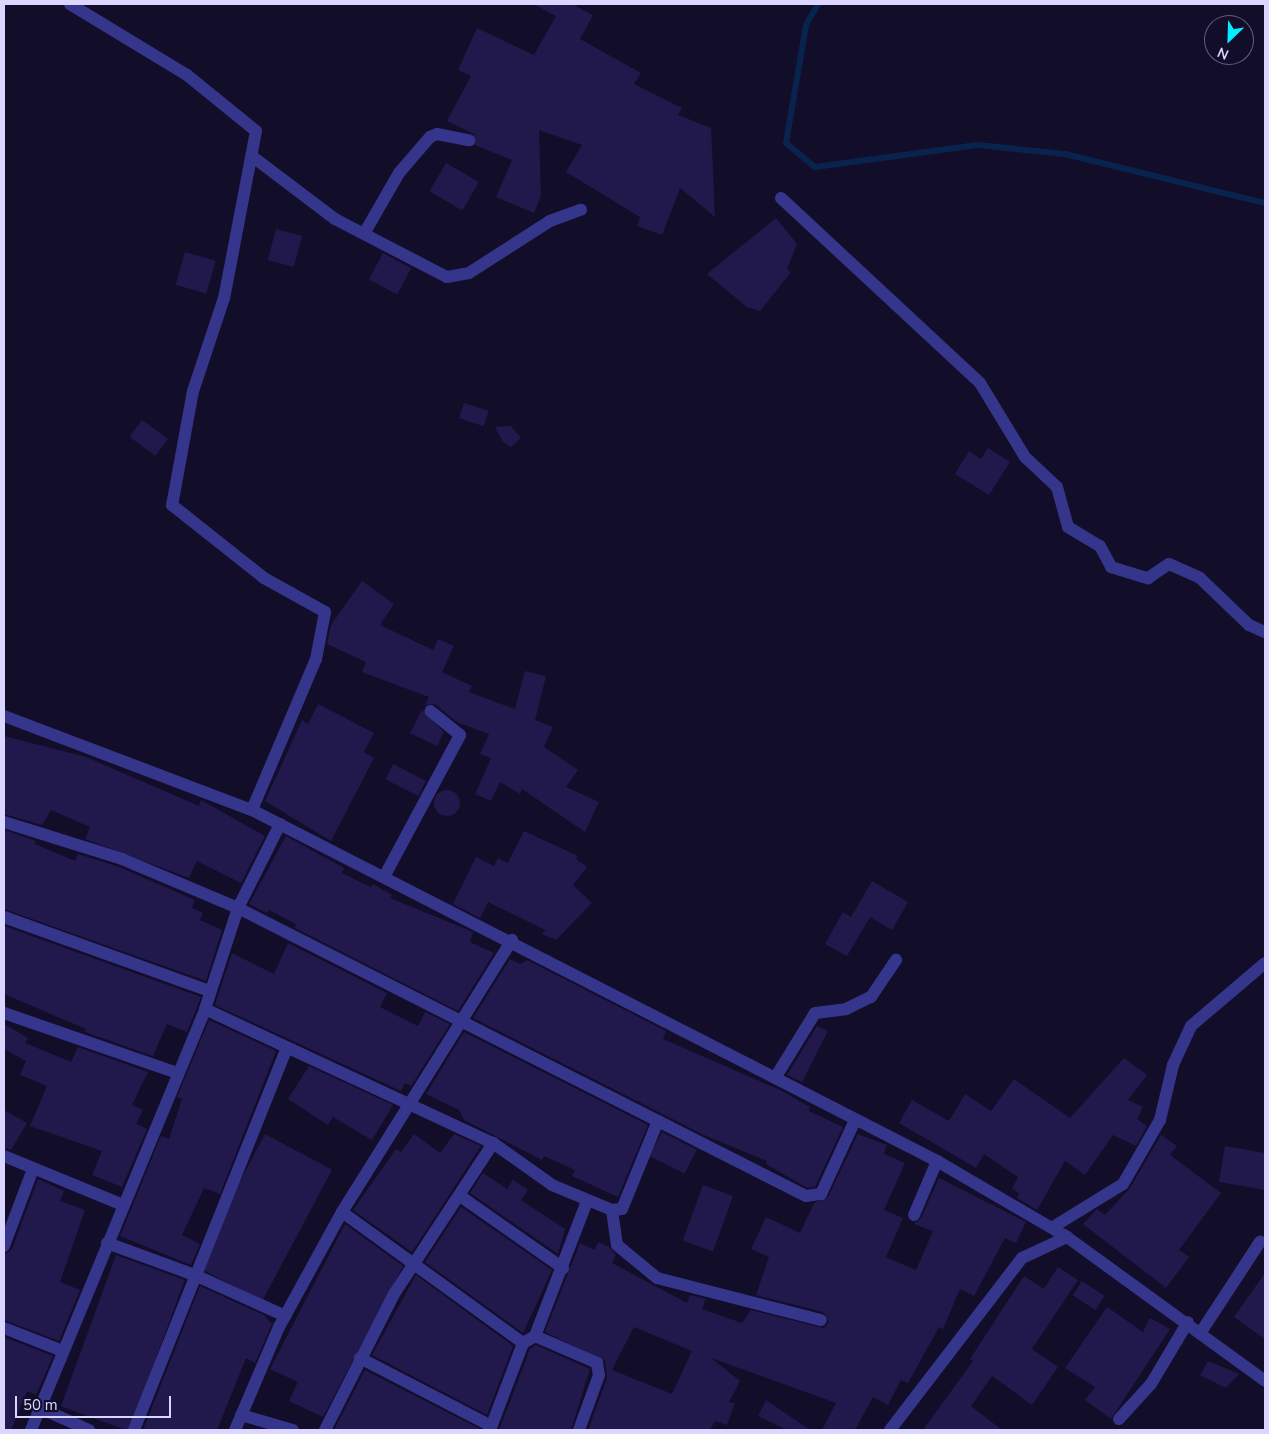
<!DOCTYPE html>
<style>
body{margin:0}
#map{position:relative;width:1269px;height:1434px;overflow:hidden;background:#120e29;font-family:"Nunito Sans",sans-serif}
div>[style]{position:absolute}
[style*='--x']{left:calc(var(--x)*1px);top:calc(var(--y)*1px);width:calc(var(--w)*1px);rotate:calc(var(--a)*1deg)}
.stream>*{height:6px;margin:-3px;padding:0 3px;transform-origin:3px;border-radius:3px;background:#08244e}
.building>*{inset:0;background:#21184c;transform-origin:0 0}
.round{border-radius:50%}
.minor>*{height:12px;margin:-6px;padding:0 6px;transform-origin:6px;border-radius:6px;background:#36358c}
span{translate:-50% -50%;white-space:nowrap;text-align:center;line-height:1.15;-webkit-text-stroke:4px #120e29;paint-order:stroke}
.frame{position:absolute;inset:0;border:5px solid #dad6ff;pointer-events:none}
.north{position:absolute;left:1204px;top:15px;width:50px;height:50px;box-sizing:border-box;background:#120e29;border:1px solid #625e7f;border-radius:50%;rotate:204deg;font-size:14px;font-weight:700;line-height:20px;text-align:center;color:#dad6ff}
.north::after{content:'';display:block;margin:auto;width:18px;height:22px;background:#02edff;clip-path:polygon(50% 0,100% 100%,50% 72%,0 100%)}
.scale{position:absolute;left:15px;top:1396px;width:156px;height:22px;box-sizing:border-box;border:2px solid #dad6ff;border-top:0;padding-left:6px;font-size:15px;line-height:18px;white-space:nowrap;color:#dad6ff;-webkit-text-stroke:4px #120e29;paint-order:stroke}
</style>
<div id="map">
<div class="stream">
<i style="--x:818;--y:4;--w:24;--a:120"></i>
<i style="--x:806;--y:25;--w:120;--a:99.6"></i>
<i style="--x:786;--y:143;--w:38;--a:40"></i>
<i style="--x:815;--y:167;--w:164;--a:-7.7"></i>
<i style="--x:978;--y:145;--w:87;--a:5.9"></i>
<i style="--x:1065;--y:154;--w:206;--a:13.8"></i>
</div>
<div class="building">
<i style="clip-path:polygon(533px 4px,572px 4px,593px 15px,580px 39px,641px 73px,634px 84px,682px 108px,678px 115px,711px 128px,715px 217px,680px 188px,662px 235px,637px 226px,640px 217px,566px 172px,582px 145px,539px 130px,541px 196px,534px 213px,496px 197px,512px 160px,475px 145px,474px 134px,447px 121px,471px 76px,458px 70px,477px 28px,534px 55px,556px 16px)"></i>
<i style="left:446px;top:163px;width:38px;height:33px;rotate:30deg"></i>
<i style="clip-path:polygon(776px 218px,797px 244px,787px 269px,791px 272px,760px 311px,747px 307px,707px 274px)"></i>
<i style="left:276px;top:229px;width:27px;height:32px;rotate:15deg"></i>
<i style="left:185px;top:252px;width:32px;height:34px;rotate:16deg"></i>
<i style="left:383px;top:253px;width:32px;height:30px;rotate:28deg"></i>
<i style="left:464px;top:403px;width:26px;height:16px;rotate:18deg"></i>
<i style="left:142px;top:420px;width:32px;height:21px;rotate:36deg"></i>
<i style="clip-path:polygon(511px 426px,521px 438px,511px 447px,503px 442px,495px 427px)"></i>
<i style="clip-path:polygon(988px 448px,1010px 462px,989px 495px,955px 474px,969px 451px,981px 459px)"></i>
<i style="clip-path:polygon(362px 581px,394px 604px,380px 625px,433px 650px,438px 639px,454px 646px,442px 672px,472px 686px,469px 692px,515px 709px,525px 671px,546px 676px,535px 720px,553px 727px,544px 747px,578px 770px,566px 787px,599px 802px,585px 832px,522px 789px,520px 794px,500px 782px,491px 801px,475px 794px,491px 758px,480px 754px,489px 734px,457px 722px,435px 704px,425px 705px,429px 697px,362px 672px,366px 662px,327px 644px,331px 625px)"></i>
<i style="clip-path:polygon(318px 704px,374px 733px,364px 752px,374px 758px,331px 841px,265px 801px,302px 720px,308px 724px)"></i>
<i style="clip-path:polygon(422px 710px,444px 732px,437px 746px,410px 733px)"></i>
<i style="clip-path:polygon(4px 736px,86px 757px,199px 806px,201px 800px,265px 836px,241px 883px,197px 861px,189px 878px,85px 839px,90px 827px,51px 810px,42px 825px,4px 814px)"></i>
<i style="left:393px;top:764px;width:37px;height:17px;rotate:27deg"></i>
<i class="round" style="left:434px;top:790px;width:26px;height:26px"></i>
<i style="clip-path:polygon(4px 830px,36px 841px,35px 844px,75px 861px,78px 854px,119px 867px,195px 900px,192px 908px,203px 913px,200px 920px,222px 930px,206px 981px,4px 909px)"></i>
<i style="clip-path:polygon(524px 831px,578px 856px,576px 859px,587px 867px,573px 885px,592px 903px,556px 940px,542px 934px,545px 930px,488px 902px,480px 918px,453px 904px,476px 857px,494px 866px,498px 858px,508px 863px)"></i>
<i style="clip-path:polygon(286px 836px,344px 868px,342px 873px,371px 887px,373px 884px,392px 895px,390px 898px,473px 932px,470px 942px,494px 953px,458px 1011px,295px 928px,296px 924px,269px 910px,267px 913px,249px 904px)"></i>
<i style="clip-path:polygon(872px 881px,908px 902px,892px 930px,870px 917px,847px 956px,825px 944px,843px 912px,851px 917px)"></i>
<i style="clip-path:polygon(4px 926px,201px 997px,187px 1032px,167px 1024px,153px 1056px,85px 1032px,86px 1029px,4px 994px)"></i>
<i style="clip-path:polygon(288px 943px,387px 993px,380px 1007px,418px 1026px,425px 1012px,450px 1024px,411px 1086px,405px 1083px,401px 1091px,215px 1005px,232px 953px,274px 974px)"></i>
<i style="clip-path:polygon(510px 959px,520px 964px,527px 960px,666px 1031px,663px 1039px,780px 1090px,810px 1107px,809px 1111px,843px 1127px,815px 1187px,807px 1188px,766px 1164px,767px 1161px,704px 1135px,473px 1018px)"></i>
<i style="clip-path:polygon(209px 1020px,276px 1051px,220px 1194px,204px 1188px,182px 1235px,200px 1244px,191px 1265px,120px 1236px,161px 1136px,169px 1139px,182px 1099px,177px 1097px)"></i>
<i style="clip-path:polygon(4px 1024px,28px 1038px,25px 1043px,71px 1062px,78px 1047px,148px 1072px,132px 1105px,143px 1110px,136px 1124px,147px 1129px,122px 1187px,92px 1175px,102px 1151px,30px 1126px,47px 1086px,20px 1075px,26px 1061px,4px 1049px)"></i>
<i style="clip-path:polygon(817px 1026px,828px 1031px,802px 1082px,787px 1075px)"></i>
<i style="clip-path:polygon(464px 1032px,648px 1125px,618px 1197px,572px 1176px,575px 1170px,544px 1156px,542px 1160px,464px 1120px,459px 1110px,426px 1094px)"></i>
<i style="clip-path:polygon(1124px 1058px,1147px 1075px,1128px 1100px,1143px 1107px,1137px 1119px,1147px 1126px,1136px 1146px,1113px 1135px,1085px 1175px,1065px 1161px,1037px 1210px,1017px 1198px,1019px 1193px,1012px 1189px,1018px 1177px,984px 1154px,976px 1168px,899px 1123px,912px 1100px,949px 1121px,965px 1094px,991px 1111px,1014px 1079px,1070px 1118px)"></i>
<i style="clip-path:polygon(309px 1066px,393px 1105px,372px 1140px,333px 1117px,328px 1125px,288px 1099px)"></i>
<i style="clip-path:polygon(4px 1110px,27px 1123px,11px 1150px,4px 1148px)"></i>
<i style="left:662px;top:1132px;width:39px;height:27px;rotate:27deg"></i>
<i style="left:265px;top:1134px;width:76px;height:149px;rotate:28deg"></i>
<i style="clip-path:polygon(414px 1134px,440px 1153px,454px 1134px,481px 1146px,412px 1252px,353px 1210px,396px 1149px,401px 1152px)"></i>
<i style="clip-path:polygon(evenodd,858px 1134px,887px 1145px,884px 1154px,905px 1163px,884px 1210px,903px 1218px,886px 1257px,916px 1270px,933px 1231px,914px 1224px,921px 1218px,939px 1178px,1026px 1222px,1016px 1243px,1005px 1238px,974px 1296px,960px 1289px,943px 1329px,939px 1327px,908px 1383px,901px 1380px,888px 1405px,873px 1397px,855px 1430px,822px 1430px,836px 1403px,711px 1358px,740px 1381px,729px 1402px,735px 1403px,727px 1425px,715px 1421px,710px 1430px,588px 1430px,607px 1378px,605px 1361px,545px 1332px,580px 1243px,594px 1250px,599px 1242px,609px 1247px,616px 1255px,612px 1263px,687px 1303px,690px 1295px,706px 1299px,702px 1309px,742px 1323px,751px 1310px,824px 1328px,829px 1322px,823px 1312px,756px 1295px,769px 1257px,751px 1249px,766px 1217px,800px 1233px,814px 1203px,828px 1197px,858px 1134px,634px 1327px,692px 1351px,672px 1394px,612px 1370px,634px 1327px)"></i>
<i style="clip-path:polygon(1161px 1135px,1177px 1146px,1170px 1155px,1221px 1193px,1179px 1250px,1189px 1257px,1166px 1288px,1083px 1224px,1097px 1209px,1105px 1215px,1130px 1188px)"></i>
<i style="clip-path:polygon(1225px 1146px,1265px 1153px,1265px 1190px,1219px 1182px)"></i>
<i style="clip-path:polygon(483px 1173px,507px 1189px,513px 1180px,528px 1190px,521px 1200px,565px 1229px,558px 1254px,470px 1193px)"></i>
<i style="clip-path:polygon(38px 1179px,64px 1191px,60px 1201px,85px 1210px,60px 1282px,80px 1290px,59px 1341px,4px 1320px,4px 1255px,12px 1249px)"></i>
<i style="left:703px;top:1185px;width:32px;height:59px;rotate:20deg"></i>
<i style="clip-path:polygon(461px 1207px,552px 1270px,523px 1333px,425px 1262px)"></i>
<i style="clip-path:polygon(345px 1224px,403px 1266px,323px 1417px,289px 1401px,298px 1382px,270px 1369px)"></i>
<i style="left:116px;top:1255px;width:73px;height:161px;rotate:20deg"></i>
<i style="clip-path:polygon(1058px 1267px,1078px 1280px,1032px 1349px,1058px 1367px,1032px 1405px,992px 1376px,971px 1406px,1002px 1430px,923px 1430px,973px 1361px,970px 1359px,1024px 1276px,1044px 1289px)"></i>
<i style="clip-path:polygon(1265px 1273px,1265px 1339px,1234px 1317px)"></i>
<i style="clip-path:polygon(416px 1275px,513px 1346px,487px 1415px,372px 1355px)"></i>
<i style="left:1082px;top:1281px;width:27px;height:17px;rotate:33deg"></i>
<i style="clip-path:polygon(200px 1286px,264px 1315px,271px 1323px,273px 1321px,255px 1363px,246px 1358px,217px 1430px,143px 1430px)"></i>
<i style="clip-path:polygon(1107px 1307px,1143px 1332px,1150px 1318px,1170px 1329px,1111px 1419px,1085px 1400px,1095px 1387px,1065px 1368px)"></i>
<i style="clip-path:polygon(4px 1337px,53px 1356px,36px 1395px,27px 1391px,11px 1430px,4px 1430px)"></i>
<i style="clip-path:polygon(536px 1345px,590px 1369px,571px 1430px,499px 1430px,530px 1349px)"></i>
<i style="clip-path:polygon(1208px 1361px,1239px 1374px,1226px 1388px,1200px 1375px)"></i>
<i style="clip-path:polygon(365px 1370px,482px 1430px,334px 1430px)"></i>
<i style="clip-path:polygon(766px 1400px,810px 1430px,787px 1430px,758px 1416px)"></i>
</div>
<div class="minor">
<i style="--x:70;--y:4;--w:137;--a:31.3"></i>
<i style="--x:187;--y:75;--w:89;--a:39.1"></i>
<i style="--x:256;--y:131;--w:170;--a:100.8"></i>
<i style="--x:224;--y:298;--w:98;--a:108.4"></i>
<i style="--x:193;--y:391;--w:116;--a:100.4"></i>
<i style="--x:172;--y:505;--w:117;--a:38.4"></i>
<i style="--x:264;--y:578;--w:70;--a:29.1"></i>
<i style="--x:325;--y:612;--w:48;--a:100.8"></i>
<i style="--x:316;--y:659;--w:164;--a:113"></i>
<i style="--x:253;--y:157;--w:103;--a:37.1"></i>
<i style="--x:335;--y:219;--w:126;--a:27.4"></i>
<i style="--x:447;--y:277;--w:22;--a:-10"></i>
<i style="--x:469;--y:273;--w:96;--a:-32.7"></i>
<i style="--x:550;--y:221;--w:33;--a:-20"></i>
<i style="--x:781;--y:198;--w:272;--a:42.9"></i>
<i style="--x:980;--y:383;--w:87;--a:58.7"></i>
<i style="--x:1025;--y:457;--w:44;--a:43.2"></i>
<i style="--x:1057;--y:487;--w:41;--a:74.6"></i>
<i style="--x:1068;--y:527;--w:37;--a:31"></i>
<i style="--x:1100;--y:546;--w:24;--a:62"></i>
<i style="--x:1111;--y:567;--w:39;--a:17"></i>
<i style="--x:1148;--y:578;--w:25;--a:-34"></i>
<i style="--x:1169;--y:564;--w:34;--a:24"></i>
<i style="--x:1200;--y:578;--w:68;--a:43.8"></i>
<i style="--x:1249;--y:625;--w:17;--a:24"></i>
<i style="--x:365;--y:232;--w:68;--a:-60"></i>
<i style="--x:399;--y:173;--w:48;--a:-49.3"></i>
<i style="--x:430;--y:137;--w:8;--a:-23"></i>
<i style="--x:437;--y:134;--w:33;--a:11"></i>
<i style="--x:4;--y:716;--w:265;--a:20.8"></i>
<i style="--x:252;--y:810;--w:770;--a:27.13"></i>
<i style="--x:937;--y:1161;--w:151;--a:30.3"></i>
<i style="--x:1067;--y:1237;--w:245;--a:36"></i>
<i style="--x:4;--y:822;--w:124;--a:17.4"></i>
<i style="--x:122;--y:859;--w:126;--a:22.9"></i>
<i style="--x:238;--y:908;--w:637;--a:26.89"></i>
<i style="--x:806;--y:1196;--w:15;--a:-8"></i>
<i style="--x:821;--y:1194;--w:81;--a:-65.3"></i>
<i style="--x:384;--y:877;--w:161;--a:-61.8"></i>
<i style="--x:460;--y:735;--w:38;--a:-141"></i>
<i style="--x:4;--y:917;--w:218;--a:19.8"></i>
<i style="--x:205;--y:1009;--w:318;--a:25"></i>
<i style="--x:493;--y:1143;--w:72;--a:35.4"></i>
<i style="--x:552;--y:1185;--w:65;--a:22.6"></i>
<i style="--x:612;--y:1210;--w:10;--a:-6"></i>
<i style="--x:622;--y:1209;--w:95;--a:-67.8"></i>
<i style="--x:4;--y:1013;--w:183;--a:19.1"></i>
<i style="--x:775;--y:1078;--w:76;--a:-58.4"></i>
<i style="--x:815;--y:1013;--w:31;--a:-7"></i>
<i style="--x:846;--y:1009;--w:28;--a:-26"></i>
<i style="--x:871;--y:997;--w:45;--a:-56"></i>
<i style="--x:4;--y:1156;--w:129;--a:22.4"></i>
<i style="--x:460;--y:1196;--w:126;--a:35"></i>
<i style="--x:612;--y:1210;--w:35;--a:82"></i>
<i style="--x:617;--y:1245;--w:52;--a:39.5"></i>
<i style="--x:657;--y:1278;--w:169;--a:14.4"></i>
<i style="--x:342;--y:1212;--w:223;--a:35.9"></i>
<i style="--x:914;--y:1215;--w:59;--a:-66.9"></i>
<i style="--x:1053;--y:1227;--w:82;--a:-31.6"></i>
<i style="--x:1123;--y:1184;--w:74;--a:-60"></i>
<i style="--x:1160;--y:1120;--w:57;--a:-76.7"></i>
<i style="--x:1173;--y:1065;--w:43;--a:-65.2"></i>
<i style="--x:1191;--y:1026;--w:97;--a:-40.4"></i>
<i style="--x:107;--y:1243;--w:96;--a:20.1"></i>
<i style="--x:197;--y:1276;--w:97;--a:24.4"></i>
<i style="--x:4;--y:1246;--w:82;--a:-69.4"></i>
<i style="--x:4;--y:1328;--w:60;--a:21.4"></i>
<i style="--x:1201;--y:1332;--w:108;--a:-56.8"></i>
<i style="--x:535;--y:1336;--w:68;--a:23.5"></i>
<i style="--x:597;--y:1363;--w:12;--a:81"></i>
<i style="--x:599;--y:1375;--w:59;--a:110"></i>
<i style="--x:360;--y:1358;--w:148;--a:27.4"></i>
<i style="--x:40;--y:1408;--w:54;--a:24.2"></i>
<i style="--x:241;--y:1415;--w:54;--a:16.1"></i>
<i style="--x:1119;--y:1419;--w:47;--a:-47.6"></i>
<i style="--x:1151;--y:1384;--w:72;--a:-59.2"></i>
<i style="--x:31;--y:1430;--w:456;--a:-67.5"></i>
<i style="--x:205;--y:1009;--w:106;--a:-71.9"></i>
<i style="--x:238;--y:908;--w:94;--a:-63.4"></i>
<i style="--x:134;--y:1430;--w:412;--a:-68.2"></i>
<i style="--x:235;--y:1430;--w:112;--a:-66.9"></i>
<i style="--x:279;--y:1327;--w:131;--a:-61.3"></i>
<i style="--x:342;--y:1212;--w:321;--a:-58"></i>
<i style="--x:325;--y:1430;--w:153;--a:-63.1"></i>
<i style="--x:394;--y:1294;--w:181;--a:-56.7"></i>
<i style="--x:490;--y:1430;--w:93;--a:-69.2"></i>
<i style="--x:523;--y:1343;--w:14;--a:-30"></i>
<i style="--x:535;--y:1336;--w:145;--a:-68.9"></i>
<i style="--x:890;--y:1430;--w:217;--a:-52.5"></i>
<i style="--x:1022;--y:1258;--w:50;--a:-25"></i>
</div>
<div class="frame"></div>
<div class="north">N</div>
<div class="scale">50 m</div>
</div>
